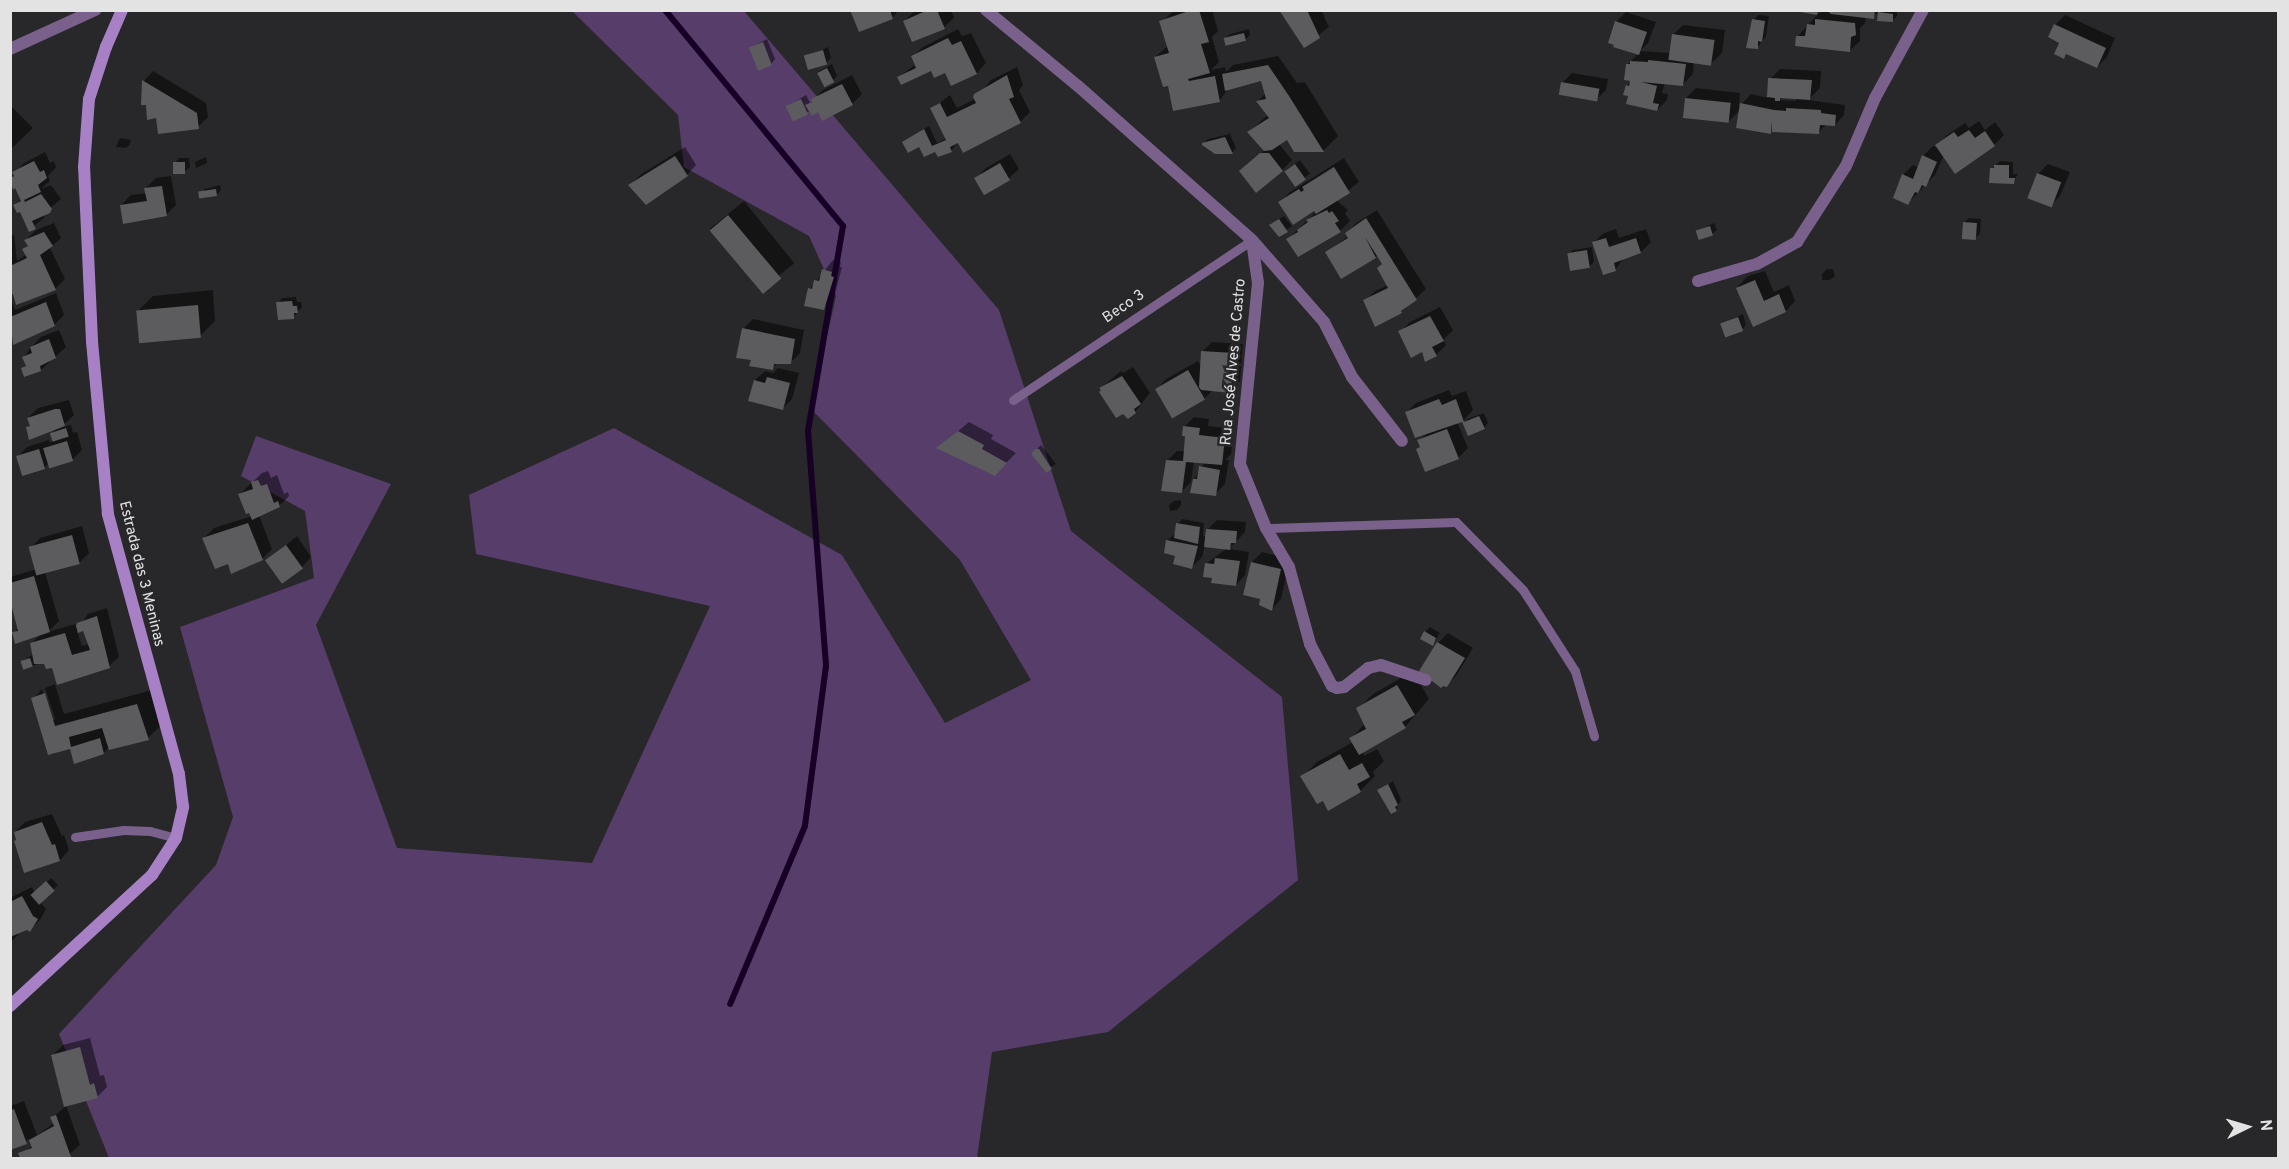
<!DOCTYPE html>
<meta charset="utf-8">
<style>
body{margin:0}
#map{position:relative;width:2289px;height:1169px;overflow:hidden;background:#282729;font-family:Overpass,sans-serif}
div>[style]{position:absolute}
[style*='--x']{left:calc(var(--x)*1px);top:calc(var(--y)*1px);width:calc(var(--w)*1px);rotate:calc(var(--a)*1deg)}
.green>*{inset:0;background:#573d6a}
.shadow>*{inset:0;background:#0007;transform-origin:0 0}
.stream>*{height:6px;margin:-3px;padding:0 3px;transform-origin:3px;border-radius:3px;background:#160025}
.building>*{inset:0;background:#5c5b5e;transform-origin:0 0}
.service>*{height:9px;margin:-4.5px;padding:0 4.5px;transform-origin:4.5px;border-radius:4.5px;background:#79618c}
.minor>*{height:12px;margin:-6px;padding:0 6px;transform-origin:6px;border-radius:6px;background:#79618c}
.secondary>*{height:12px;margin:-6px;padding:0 6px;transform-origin:6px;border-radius:6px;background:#a880c6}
span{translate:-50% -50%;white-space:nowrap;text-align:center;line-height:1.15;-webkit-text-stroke:5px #282729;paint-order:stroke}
.street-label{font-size:15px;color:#e4e3e4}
.frame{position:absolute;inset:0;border:12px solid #e4e3e4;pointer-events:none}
.north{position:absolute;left:2217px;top:1097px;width:60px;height:60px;-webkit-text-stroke:4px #282729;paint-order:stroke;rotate:85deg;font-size:16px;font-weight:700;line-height:24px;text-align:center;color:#e4e3e4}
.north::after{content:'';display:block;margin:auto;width:21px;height:27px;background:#e4e3e4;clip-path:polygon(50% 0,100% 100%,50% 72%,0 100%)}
</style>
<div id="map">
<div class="green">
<i style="clip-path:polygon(572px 11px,744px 11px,999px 310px,1071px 531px,1282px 697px,1298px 880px,1108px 1032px,992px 1052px,977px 1158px,109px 1158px,59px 1034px,216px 865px,233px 817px,180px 627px,314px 578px,305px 511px,241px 476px,256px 436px,391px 484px,316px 625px,397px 848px,592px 863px,710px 606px,476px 554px,469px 495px,614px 428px,842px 555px,945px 723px,1031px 680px,960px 560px,811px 409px,836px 296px,809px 236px,684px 167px,678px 115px)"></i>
</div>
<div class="shadow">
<i style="clip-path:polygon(851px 10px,899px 10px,892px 18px)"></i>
<i style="clip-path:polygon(916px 10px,951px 10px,954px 18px,944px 27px,904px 21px)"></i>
<i style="clip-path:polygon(1175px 10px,1212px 10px,1218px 31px,1212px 37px,1219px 62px,1211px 70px,1225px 67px,1226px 72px,1233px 65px,1278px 56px,1297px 83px,1305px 82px,1338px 136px,1324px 150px,1294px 151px,1287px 138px,1279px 144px,1292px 160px,1282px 170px,1251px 161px,1265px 150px,1249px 132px,1269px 114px,1258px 101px,1266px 93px,1262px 79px,1229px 88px,1220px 100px,1174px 109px,1169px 84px,1155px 57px,1168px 46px,1161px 22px)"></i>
<i style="clip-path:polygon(1281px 10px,1321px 10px,1329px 27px,1304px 46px)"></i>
<i style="clip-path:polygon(1826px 10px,1880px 10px,1873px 17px,1866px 16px,1865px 23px,1860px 28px,1860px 41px,1850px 50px,1798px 36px,1818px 14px)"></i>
<i style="clip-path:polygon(1880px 10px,1897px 10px,1897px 16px,1892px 21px,1879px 19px)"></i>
<i style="clip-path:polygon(1626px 12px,1656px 22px,1648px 43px,1640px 51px,1670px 53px,1673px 35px,1683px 25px,1725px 30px,1722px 53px,1712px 63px,1694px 61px,1693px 74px,1683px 84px,1665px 83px,1662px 93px,1668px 94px,1667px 100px,1657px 110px,1630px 95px,1627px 85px,1633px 80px,1628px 64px,1639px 53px,1616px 22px)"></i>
<i style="clip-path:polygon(1758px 15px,1769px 16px,1766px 36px,1757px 48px,1754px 20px)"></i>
<i style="clip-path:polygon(2065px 15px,2115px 38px,2107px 57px,2097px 67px,2068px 53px,2064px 57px,2055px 25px)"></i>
<i style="clip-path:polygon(958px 29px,962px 36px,971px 33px,986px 63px,977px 73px,952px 84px,945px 71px,932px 69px,899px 77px,916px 64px,913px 56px,923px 47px)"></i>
<i style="clip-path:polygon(1249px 29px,1250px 35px,1246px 39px,1225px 38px,1230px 34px)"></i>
<i style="clip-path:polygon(767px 39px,775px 59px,771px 64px,750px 48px)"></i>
<i style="clip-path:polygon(828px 47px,831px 58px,826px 63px,806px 58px)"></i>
<i style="clip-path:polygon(832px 64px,837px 76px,833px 80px,818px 72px)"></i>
<i style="clip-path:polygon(1017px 67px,1023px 85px,1019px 90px,1030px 112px,1020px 122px,958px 142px,952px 150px,938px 155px,936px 150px,904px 142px,929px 126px,937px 143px,947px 138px,932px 109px,950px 95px,957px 108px,975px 99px,991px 80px)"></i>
<i style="clip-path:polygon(evenodd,1780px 69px,1821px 71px,1820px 88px,1808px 100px,1845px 105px,1844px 115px,1835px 125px,1827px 124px,1819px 132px,1787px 130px,1771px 132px,1741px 109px,1728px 122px,1686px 98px,1696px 88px,1740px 93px,1739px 107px,1751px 94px,1768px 98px,1770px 79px,1780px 69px,1782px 96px,1798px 98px,1795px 101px,1779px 100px,1782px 96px)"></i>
<i style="clip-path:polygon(153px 71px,206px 103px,208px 117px,198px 127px,157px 116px,147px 103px,143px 103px,144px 81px)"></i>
<i style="clip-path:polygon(1572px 73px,1608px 79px,1606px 90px,1596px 100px,1562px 83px)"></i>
<i style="clip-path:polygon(852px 75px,862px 94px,852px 104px,807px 112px,787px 107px,806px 95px,810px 103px,823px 90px)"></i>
<i style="clip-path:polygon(12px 107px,33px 128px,10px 150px,10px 109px)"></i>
<i style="clip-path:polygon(1979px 121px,1985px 130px,1995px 122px,2004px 135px,1994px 145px,1944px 155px,1935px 175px,1908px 203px,1903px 175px,1913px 165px,1918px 167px,1923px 156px,1933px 146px,1940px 149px,1937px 145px,1947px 135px,1965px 123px,1969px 128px)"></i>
<i style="clip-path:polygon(1230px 134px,1236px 148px,1232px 153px,1204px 143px,1208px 139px)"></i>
<i style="clip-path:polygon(120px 138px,131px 140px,130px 144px,126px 148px,116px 147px)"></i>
<i style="clip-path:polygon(685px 147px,696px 165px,687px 175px,630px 185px,640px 175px)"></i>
<i style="clip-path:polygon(45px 152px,50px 163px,54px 161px,56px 167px,48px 176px,50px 181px,41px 189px,51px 185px,61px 199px,43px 214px,45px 217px,29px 230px,21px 210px,15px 205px,22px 199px,10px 179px,24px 163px)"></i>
<i style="clip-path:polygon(1010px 154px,1019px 169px,1009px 178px,983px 194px,976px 178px,986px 168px)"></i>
<i style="clip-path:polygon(206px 157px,207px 163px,196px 168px,195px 162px)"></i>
<i style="clip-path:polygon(179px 158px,189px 158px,190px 167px,186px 171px,175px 163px)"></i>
<i style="clip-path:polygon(1344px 158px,1359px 182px,1336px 200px,1348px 210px,1345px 213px,1350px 221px,1340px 231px,1288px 239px,1316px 212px,1314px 209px,1280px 202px,1290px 192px)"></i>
<i style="left:1300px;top:160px;width:17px;height:18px;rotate:54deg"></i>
<i style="clip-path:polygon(2000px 161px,2013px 162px,2013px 174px,2018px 174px,2013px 182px,1992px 169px)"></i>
<i style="clip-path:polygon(2048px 164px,2070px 172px,2060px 196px,2050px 206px,2038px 174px)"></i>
<i style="clip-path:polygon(171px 176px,176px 205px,166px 215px,121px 205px,131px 195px,147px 193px,146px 188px,156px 178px)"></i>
<i style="clip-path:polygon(220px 185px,221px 190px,217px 195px,200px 194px,205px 189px)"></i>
<i style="left:744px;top:201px;width:80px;height:44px;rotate:51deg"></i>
<i style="clip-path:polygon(1377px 210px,1426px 289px,1401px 312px,1365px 301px,1375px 291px,1388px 285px,1383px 264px,1378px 255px,1342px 277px,1327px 253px,1348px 236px,1347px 233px,1356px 223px)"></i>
<i style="clip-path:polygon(1284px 216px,1292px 226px,1279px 235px,1276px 221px)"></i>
<i style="clip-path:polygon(1969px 218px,1981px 219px,1980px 234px,1975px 238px,1964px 222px)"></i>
<i style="clip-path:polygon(54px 223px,61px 238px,50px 248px,65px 279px,55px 289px,10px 293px,10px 236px,14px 235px,17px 261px,27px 254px,24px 249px,29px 245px,26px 240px,36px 230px)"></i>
<i style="clip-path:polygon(1714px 223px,1717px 230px,1712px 234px,1697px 231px)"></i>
<i style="clip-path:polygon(1616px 229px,1619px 238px,1646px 229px,1651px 242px,1641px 252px,1624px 258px,1615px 270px,1594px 242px,1604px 233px)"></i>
<i style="clip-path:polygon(1592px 247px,1594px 262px,1590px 266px,1569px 254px,1573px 250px)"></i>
<i style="clip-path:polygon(833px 260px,841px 262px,840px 267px,842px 267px,834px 298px,824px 308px,810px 289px)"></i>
<i style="clip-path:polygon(1827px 269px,1833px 269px,1835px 276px,1830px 280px,1822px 280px,1822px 274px)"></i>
<i style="clip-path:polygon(1765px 271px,1774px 292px,1789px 285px,1795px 301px,1786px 311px,1754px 325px,1738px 286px,1748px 276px)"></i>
<i style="clip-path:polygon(213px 290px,215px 321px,200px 336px,138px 311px,153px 296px)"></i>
<i style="clip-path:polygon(56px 293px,64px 315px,54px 325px,14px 343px,10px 332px,10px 295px,15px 310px)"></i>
<i style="clip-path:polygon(296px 297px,297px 302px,301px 302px,302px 307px,293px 317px,278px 303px,282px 298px)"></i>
<i style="clip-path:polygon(1440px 307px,1453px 330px,1443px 340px,1446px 345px,1436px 355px,1423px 350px,1400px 332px,1410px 322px)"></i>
<i style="clip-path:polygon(1743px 314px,1746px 325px,1742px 329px,1722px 324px)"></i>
<i style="clip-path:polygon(753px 319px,804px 330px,800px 353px,790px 363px,778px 363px,772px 368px,752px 359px,743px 329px)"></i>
<i style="clip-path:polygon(59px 330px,66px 347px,41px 370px,23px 368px,27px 365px,24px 357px,31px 347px,41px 337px)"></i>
<i style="clip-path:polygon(1212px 342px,1243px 344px,1240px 381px,1230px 391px,1213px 390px,1204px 399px,1173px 417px,1157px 389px,1166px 379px,1198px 361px,1201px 366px,1202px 352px)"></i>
<i style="clip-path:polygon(1133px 367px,1150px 393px,1135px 412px,1101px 388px,1121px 371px,1123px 373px)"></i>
<i style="clip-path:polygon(778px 368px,799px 373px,792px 399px,782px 409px,755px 380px,765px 371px,773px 373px)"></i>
<i style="clip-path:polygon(1449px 390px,1452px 396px,1466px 391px,1473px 410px,1464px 420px,1484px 413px,1488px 423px,1484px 428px,1464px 423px,1468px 419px,1457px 422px,1468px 448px,1458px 458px,1417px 449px,1421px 446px,1419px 441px,1427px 433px,1407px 412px,1416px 403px)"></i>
<i style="clip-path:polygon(69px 400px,74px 415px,61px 427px,71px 425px,73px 433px,77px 432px,82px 450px,72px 460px,49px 463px,44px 468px,17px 457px,27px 447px,49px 440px,50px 443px,53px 440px,51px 434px,58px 427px,27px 428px,31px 424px,28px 418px,38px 408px)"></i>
<i style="clip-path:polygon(1194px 417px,1209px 419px,1208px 426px,1234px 429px,1231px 454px,1225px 460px,1229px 460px,1225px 484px,1215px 494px,1194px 480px,1205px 462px,1194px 461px,1191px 482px,1181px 492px,1167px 461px,1177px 451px,1185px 451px,1187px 435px,1184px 427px)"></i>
<i style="clip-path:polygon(969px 422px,993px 435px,991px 439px,1016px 453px,995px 474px,939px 447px)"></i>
<i style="clip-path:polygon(1041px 445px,1056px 464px,1044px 471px,1032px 454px)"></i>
<i style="clip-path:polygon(268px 471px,271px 478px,277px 475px,284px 494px,288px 492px,289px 496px,279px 506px,259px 515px,272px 549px,262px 559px,229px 562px,204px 538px,214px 528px,252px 516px,240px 494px,262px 473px)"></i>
<i style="clip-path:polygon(1181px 500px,1181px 505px,1177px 510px,1170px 511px,1169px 505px,1174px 501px)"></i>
<i style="clip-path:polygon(1182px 519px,1204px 523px,1203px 536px,1206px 537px,1207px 530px,1217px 520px,1246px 522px,1245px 532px,1229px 549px,1249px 552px,1245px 575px,1236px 585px,1213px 576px,1206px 564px,1227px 548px,1205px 546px,1202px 557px,1192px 567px,1177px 555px,1168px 540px,1177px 532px,1178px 524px)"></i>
<i style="clip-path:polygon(evenodd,82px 526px,89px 553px,79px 563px,45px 572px,59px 621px,48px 632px,75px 624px,77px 629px,88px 614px,107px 608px,119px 657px,109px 666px,53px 666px,45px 662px,32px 666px,22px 661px,34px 654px,31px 644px,42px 633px,14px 633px,19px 628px,10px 594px,10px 577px,37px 569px,30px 548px,40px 538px,82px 526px,83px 629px,89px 644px,82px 646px,77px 631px,83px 629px)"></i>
<i style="clip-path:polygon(297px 536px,311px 557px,302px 567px,267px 561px)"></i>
<i style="clip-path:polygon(1262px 552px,1290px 559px,1281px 599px,1272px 609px,1262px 598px,1252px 562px)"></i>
<i style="clip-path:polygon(1430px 627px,1440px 633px,1433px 644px,1425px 632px)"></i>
<i style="clip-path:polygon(1448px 633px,1473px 648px,1456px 676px,1446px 686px,1421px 671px,1439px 642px)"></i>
<i style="clip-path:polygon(1413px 671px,1429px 699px,1405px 727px,1362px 751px,1364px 756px,1377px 749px,1384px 761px,1373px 772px,1375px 776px,1360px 791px,1323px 799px,1302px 777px,1317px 762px,1353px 742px,1351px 738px,1365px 724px,1358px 709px,1373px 694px)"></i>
<i style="clip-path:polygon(55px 684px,64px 714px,152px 690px,163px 723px,148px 738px,109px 747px,104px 753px,71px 748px,33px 699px,42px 689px,52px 721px,55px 719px,45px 688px)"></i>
<i style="clip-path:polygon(1393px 781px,1401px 800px,1396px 810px,1379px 790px)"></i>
<i style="clip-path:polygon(52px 814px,62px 836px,64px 835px,69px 850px,60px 860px,18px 839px,15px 832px,25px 822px)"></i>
<i style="clip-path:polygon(51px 878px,58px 885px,40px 902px,46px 909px,40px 920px,30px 930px,27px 928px,18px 932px,19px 934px,10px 943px,10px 895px,12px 897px,32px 887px,35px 893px)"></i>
<i style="clip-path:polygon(90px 1038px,100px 1076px,104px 1075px,107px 1087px,97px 1097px,66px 1105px,80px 1145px,65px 1158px,21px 1158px,20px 1154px,33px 1146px,30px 1139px,10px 1147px,10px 1106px,24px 1101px,37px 1135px,54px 1123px,52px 1118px,66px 1106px,53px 1055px,63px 1045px)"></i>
</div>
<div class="stream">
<i style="--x:665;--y:10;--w:280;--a:50.5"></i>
<i style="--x:843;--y:226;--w:208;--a:99.7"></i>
<i style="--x:808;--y:431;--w:236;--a:85.6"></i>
<i style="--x:826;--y:666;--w:161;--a:97.5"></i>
<i style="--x:805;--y:826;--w:193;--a:112.8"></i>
</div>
<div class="building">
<i style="clip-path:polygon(850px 10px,890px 10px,893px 19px,859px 32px)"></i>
<i style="clip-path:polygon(928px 10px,937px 10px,945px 29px,912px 42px,903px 21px)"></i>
<i style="clip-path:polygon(1192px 10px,1199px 10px,1209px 42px,1201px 44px,1210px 73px,1188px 79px,1189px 81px,1215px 76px,1220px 102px,1173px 111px,1168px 86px,1163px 87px,1154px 57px,1169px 53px,1159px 21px)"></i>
<i style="clip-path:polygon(1279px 10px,1307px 10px,1320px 38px,1304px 48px)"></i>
<i style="clip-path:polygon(1789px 10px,1818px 10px,1817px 15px)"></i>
<i style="clip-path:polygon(1826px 10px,1875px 10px,1874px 19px,1831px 14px)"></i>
<i style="clip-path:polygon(1878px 12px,1893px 14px,1893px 22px,1877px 21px)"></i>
<i style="clip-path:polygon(1752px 19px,1765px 21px,1762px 42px,1758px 41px,1758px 49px,1746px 48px)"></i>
<i style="clip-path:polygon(1815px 19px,1855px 23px,1856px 35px,1851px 37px,1850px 52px,1795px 46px,1796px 36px,1805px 36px,1807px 24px,1815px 25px)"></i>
<i style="clip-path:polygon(1615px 21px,1647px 32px,1639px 55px,1613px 47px,1614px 45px,1608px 43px)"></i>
<i style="clip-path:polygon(2054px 24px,2106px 48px,2097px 68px,2066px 54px,2064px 59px,2054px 54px,2059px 43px,2048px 37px)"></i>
<i style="left:1244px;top:33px;width:8px;height:21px;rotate:76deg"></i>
<i style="left:1672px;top:34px;width:43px;height:26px;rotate:8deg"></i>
<i style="clip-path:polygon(948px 38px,952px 45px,961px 41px,977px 74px,951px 86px,945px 73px,934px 78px,931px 71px,901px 85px,897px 77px,916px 68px,911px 56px)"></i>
<i style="left:763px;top:42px;width:25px;height:15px;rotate:69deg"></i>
<i style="left:823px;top:50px;width:15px;height:20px;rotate:74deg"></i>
<i style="clip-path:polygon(1648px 60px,1686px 64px,1683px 86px,1641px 82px,1657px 86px,1653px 103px,1659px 104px,1657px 111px,1626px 104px,1628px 96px,1623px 95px,1626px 85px,1629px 86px,1630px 81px,1624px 80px,1626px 64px,1630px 64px,1630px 61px,1648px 62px)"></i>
<i style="clip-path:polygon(1268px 65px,1289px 96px,1324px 152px,1294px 152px,1287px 140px,1272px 150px,1264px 151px,1247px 132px,1269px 118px,1256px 101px,1266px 99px,1261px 81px,1225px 91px,1222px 74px)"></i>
<i style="left:827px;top:68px;width:16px;height:11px;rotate:63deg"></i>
<i style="clip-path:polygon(1007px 75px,1014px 97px,1009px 99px,1021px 123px,963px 153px,958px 143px,950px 147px,952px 152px,938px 157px,935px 152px,924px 157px,919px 147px,908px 153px,902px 142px,924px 129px,932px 146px,946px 140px,930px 108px,940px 103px,947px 117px,976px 103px,973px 97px,974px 94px)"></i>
<i style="clip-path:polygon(1768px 78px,1812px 80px,1810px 100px,1780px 98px,1780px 101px,1775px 101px,1775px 98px,1767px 97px)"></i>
<i style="clip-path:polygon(142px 80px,197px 113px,199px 129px,158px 134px,156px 118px,147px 120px,146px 105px,141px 105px)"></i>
<i style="left:1561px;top:82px;width:39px;height:13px;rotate:10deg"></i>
<i style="clip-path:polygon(842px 84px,853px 105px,822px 121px,818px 112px,812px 116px,805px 105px,812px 102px,811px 99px)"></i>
<i style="left:1685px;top:98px;width:46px;height:20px;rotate:6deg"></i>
<i style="left:801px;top:99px;width:17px;height:17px;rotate:65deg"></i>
<i style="clip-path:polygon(1740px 103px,1774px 110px,1786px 111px,1786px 108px,1821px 110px,1821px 113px,1836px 115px,1835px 126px,1820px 125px,1819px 134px,1772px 132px,1772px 121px,1771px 134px,1736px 128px)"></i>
<i style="clip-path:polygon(1969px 130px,1975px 138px,1985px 131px,1995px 146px,1955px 174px,1935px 145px,1954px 132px,1958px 137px)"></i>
<i style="clip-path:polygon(1225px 137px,1233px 154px,1215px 154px,1202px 145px,1202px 143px)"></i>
<i style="clip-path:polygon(1260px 153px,1269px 153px,1283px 171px,1256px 193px,1239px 171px)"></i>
<i style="clip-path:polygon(1922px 155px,1937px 162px,1926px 187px,1922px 185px,1918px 193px,1915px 192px,1908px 205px,1893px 198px,1902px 174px,1913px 179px)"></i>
<i style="clip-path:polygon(675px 156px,688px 176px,646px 205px,628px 185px)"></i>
<i style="clip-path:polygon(34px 161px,40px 172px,44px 170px,47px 178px,38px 185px,41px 192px,24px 200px,25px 202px,41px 194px,52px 209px,50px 213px,32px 221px,36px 229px,29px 232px,20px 212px,17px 213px,13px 205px,21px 201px,15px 188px,13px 190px,10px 178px,14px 176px,12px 172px)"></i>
<i style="left:173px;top:162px;width:12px;height:12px"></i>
<i style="left:1000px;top:163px;width:20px;height:30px;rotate:60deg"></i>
<i style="left:1295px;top:164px;width:19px;height:13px;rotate:55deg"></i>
<i style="clip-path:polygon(1994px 165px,2009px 165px,2009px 178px,2015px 178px,2014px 184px,1989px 183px,1990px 168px,1994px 168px)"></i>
<i style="clip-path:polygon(1334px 167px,1350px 193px,1316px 214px,1314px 211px,1293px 225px,1278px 202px,1299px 189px,1301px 192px,1304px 190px,1302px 187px)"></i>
<i style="left:2037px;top:173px;width:26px;height:27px;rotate:21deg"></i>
<i style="clip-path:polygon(162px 186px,167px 216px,123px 224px,120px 205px,147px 201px,144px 188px)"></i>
<i style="left:216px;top:189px;width:7px;height:18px;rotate:82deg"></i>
<i style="clip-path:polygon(1327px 210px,1329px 213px,1332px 211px,1339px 221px,1335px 223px,1341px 232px,1298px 257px,1286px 239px,1298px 232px,1297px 230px,1308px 222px,1306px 220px)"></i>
<i style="left:728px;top:215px;width:83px;height:24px;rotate:50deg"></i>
<i style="clip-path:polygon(1366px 218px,1417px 300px,1401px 311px,1402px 313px,1375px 327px,1363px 300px,1388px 288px,1377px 268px,1382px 264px,1365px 237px,1376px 258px,1341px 279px,1325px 252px,1348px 238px,1345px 233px)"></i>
<i style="clip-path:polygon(1279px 219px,1288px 232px,1279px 237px,1269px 225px)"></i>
<i style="left:1963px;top:222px;width:14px;height:17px;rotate:4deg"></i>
<i style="left:1710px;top:226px;width:10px;height:15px;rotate:73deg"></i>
<i style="clip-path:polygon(44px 232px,53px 246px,40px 255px,56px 290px,16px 305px,13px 294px,10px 295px,10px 266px,27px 258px,22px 249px,28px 246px,24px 240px)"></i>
<i style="clip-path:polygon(1606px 238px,1609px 247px,1636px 238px,1641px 253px,1614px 263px,1616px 271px,1603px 275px,1592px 242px)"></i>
<i style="left:1587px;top:250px;width:18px;height:20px;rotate:81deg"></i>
<i style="clip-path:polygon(822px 269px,832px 272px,831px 276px,834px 277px,824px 310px,804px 306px,808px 288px,812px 289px,814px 280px,819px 281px)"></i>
<i style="clip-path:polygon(1755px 280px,1764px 301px,1779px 294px,1786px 312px,1753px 327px,1736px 288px)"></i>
<i style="clip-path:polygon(292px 301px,293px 306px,297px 306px,298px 313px,294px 313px,294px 319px,278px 320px,276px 302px)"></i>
<i style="clip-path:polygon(46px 302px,55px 326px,13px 345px,10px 317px)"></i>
<i style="left:198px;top:305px;width:33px;height:62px;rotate:85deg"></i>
<i style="clip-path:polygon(1430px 316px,1444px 341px,1432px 347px,1437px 356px,1425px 362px,1422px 352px,1411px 358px,1398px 331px)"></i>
<i style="left:1738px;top:317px;width:15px;height:19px;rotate:70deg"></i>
<i style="clip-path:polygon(742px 328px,795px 339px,791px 364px,774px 364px,773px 370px,749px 366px,751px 360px,736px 358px)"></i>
<i style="clip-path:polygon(49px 339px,56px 358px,40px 366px,41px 371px,24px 377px,21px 368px,26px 366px,22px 357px,32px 353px,30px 347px)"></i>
<i style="clip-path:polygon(1201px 351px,1234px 353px,1231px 393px,1201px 390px,1199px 387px)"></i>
<i style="left:1188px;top:370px;width:34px;height:38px;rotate:60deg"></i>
<i style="clip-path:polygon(1122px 376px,1141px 404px,1134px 409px,1136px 413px,1128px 419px,1123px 414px,1116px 418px,1099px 392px,1101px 390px,1099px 388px)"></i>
<i style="clip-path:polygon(767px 377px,790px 383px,783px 410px,748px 401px,754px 380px,765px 383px)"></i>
<i style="clip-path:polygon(1439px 399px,1442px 405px,1456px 399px,1464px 422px,1479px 416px,1485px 429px,1468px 436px,1462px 422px,1415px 438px,1405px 412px)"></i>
<i style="clip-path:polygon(55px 409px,60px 409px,65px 426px,29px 440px,26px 427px,30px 426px,27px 418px)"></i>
<i style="clip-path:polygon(1183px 426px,1200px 428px,1199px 435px,1225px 438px,1222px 465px,1186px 462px,1182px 493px,1161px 491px,1166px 460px,1183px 461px,1185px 436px,1182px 436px)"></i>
<i style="left:66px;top:428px;width:9px;height:17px;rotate:72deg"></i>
<i style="clip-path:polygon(1447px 429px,1459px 459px,1425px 472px,1416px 449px,1420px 447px,1417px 440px)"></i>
<i style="clip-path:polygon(958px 431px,984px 445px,982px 449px,1007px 463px,995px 476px,936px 448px)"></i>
<i style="left:67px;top:441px;width:21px;height:25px;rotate:73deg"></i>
<i style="left:39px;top:449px;width:21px;height:24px;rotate:73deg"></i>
<i style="clip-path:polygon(1035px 449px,1039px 449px,1052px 469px,1046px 473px,1031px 454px)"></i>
<i style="clip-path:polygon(1199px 466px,1220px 470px,1216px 496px,1190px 493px,1193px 479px,1197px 479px)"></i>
<i style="clip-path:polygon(258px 480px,261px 486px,267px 484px,274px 503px,278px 501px,280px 507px,252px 520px,249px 513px,246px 514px,238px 494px,253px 489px,251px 482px)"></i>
<i style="clip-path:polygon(248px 523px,263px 560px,231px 574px,228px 564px,215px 569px,202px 538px)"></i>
<i style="clip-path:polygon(1176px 523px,1200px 527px,1198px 544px,1174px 538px)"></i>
<i style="clip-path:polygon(1206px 529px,1237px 531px,1236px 543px,1231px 543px,1230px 550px,1204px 547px)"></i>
<i style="left:72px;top:535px;width:30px;height:45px;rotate:75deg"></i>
<i style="clip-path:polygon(1166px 540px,1198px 546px,1192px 569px,1173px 564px,1175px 556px,1164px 553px)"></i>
<i style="left:286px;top:545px;width:29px;height:26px;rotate:54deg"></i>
<i style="clip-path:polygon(1215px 558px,1240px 561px,1236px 586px,1211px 583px,1212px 578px,1203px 577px,1205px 563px,1214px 564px)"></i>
<i style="clip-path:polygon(1251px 562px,1281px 569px,1272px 611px,1259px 605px,1260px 599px,1243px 595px)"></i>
<i style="clip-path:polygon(34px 576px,50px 632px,15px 644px,12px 632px,18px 631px,10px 600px,10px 583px)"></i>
<i style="clip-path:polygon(97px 616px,110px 668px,57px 685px,52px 668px,46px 669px,44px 664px,34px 664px,30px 643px,65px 633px,72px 655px,90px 650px,83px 631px,78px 633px,76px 626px,77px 623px)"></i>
<i style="clip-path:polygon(1424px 631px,1436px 638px,1433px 646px,1420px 639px)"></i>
<i style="clip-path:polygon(1437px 642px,1465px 658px,1447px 687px,1443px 686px,1441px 688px,1419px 671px)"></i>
<i style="left:30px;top:658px;width:9px;height:10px;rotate:72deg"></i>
<i style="clip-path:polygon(1397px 685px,1415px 715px,1402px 722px,1406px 728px,1359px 755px,1349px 738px,1366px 729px,1356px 708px)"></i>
<i style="clip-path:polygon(45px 693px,55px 726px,137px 704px,149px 740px,109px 750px,102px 728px,69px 737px,71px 747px,100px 738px,104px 754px,74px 764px,70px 749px,48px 755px,31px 698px)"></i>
<i style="clip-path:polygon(1340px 754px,1349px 770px,1362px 763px,1370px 777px,1357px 784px,1361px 792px,1328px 811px,1323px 801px,1317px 804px,1300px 776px)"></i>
<i style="clip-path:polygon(1388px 784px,1398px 805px,1395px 807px,1397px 811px,1391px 814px,1377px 790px)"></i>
<i style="clip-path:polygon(42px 822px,52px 845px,55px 844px,60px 861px,24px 873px,14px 841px,16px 840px,14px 832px)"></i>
<i style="left:46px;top:881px;width:13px;height:21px;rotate:48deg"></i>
<i style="clip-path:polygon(22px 896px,33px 916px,38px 919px,30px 932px,27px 930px,10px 937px,10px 902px)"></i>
<i style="clip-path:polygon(80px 1047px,90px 1085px,94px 1083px,98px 1098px,64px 1107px,51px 1055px)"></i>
<i style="clip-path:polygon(14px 1109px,27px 1144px,10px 1150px,10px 1111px)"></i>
<i style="clip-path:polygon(56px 1115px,71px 1157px,20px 1158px,18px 1153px,32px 1148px,29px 1140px,54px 1126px,50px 1117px)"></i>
</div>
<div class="service">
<i style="--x:1013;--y:400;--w:288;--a:-33.8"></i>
<i style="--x:1266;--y:528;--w:190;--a:-1.8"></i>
<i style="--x:1456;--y:522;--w:95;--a:45.4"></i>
<i style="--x:1523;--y:590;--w:96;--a:57.3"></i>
<i style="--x:1575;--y:671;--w:68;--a:73.7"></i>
<i style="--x:75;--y:837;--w:49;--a:-8.3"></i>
<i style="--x:123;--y:830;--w:27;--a:2"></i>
<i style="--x:150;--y:831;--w:27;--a:15"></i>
</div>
<div class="minor">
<i style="--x:986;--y:10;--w:119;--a:39.6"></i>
<i style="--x:1078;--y:86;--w:232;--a:41.5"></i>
<i style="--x:1252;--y:240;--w:109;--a:48.7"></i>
<i style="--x:1324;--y:322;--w:62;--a:63"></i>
<i style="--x:1352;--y:377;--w:81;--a:52"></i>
<i style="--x:10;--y:49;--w:94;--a:-24.6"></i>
<i style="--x:1252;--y:241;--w:42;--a:81.9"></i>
<i style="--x:1258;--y:283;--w:182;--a:95.7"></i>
<i style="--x:1240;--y:464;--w:69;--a:67.9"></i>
<i style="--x:1266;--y:528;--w:45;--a:59.5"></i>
<i style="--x:1289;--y:567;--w:80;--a:74.7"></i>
<i style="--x:1310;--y:644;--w:47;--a:62.4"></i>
<i style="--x:1332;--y:686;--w:5;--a:22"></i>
<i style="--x:1337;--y:688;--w:7;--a:-8"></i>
<i style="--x:1344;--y:687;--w:31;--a:-38"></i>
<i style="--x:1368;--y:668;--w:13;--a:-13"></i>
<i style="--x:1381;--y:665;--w:47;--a:18.4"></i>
<i style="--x:1698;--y:281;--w:61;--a:-16.1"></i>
<i style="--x:1757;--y:264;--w:46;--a:-28.8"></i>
<i style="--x:1797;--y:242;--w:90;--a:-57.2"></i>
<i style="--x:1846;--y:166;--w:74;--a:-66.9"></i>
<i style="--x:1875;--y:98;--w:100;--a:-61.4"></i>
</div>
<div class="secondary">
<i style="--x:10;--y:1006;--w:193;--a:-42.7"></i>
<i style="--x:152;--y:875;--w:44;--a:-57"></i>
<i style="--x:176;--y:838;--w:32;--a:-77"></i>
<i style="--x:183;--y:807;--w:33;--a:-97"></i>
<i style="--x:179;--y:774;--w:270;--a:-105.3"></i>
<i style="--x:108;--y:514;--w:174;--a:-95.3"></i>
<i style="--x:92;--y:341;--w:174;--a:-92.6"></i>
<i style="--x:84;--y:167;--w:68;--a:-85.8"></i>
<i style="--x:89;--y:99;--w:55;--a:-71.9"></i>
<i style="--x:106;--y:47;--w:40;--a:-66.6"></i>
</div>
<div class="street-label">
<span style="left:1124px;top:307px;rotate:-34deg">Beco 3</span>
<span style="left:1234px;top:362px;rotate:-85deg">Rua José Alves de Castro</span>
<span style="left:141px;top:574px;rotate:76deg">Estrada das 3 Meninas</span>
</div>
<div class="frame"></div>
<div class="north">N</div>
</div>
